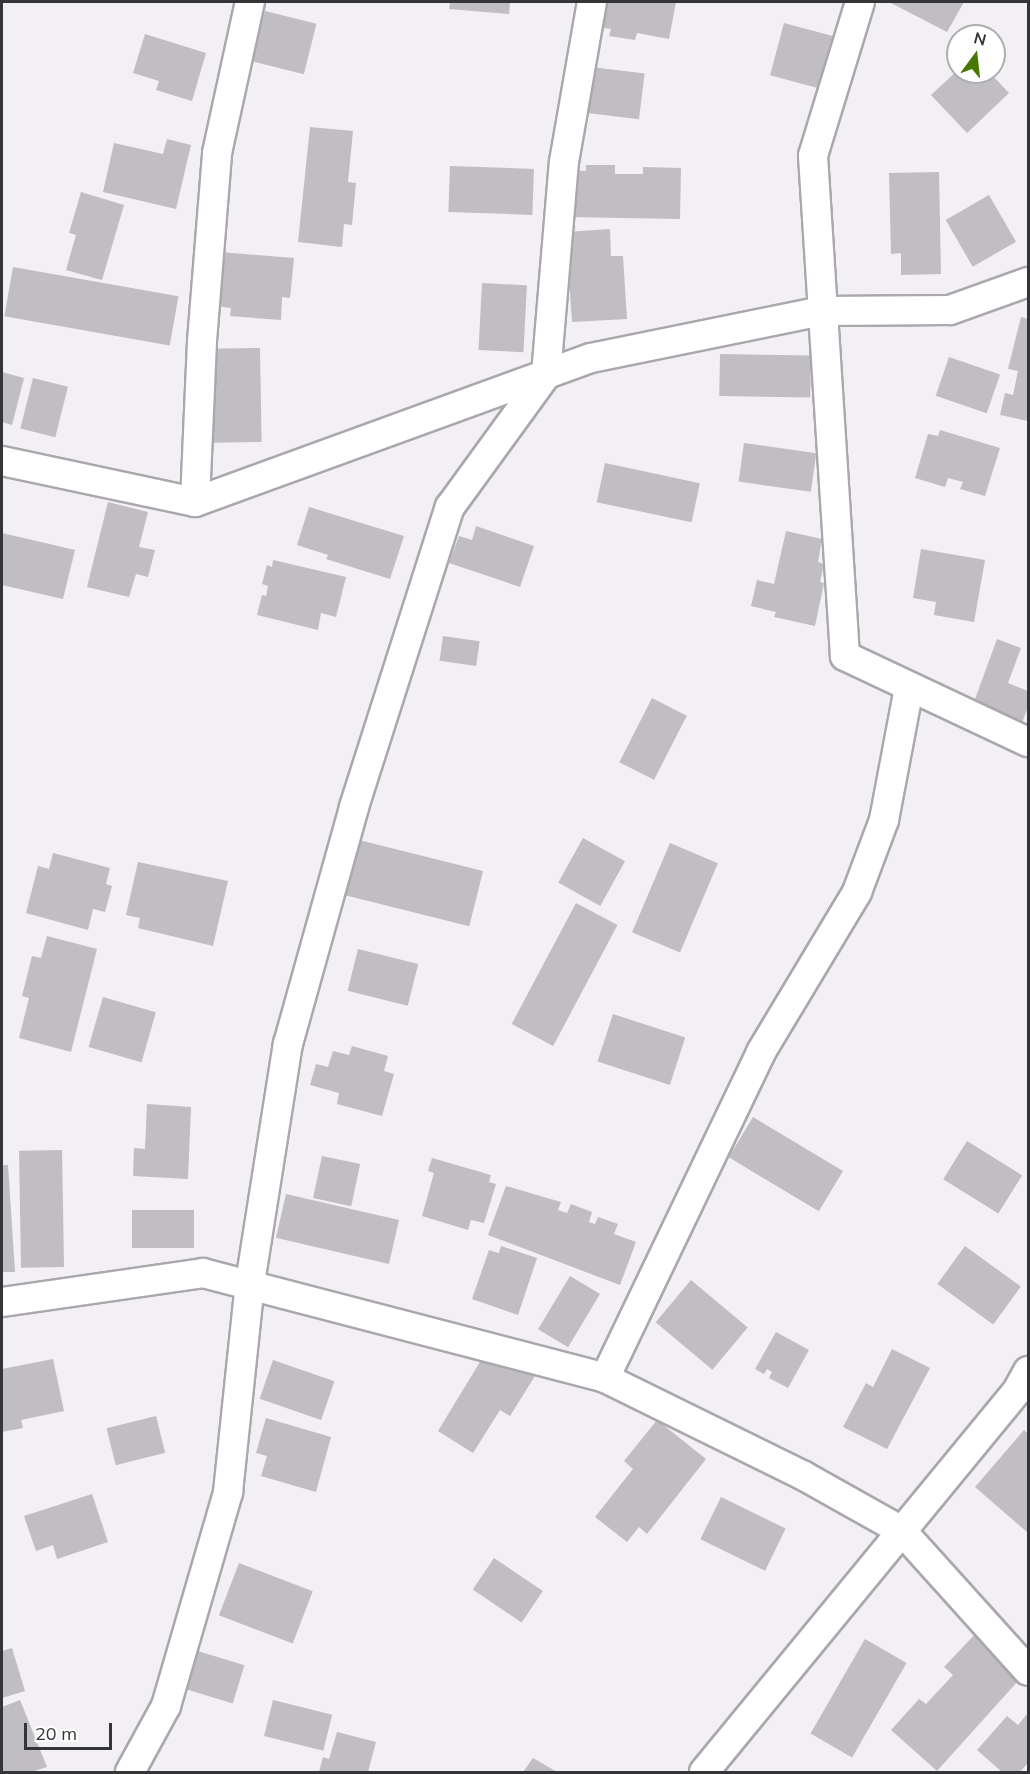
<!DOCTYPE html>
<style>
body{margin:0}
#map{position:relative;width:1030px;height:1774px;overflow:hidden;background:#f2eff5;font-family:Mulish,sans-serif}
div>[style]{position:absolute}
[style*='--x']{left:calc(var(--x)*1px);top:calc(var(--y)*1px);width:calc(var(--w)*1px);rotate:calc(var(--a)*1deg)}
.building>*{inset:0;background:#c0bdc3;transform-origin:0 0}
.roads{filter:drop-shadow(2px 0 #aaa7ad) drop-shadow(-2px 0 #aaa7ad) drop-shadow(0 2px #aaa7ad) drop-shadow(0 -2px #aaa7ad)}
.street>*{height:28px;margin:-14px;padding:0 14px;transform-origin:14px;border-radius:14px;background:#fff}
span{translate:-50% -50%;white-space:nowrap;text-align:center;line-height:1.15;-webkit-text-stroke:4.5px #fff;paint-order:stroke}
.frame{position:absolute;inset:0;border:3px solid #353436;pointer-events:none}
.north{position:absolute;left:946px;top:24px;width:60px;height:60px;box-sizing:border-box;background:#fff;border:2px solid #aeaeaf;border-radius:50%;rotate:15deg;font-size:16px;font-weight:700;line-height:24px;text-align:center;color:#353436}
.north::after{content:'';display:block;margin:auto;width:21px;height:27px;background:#467802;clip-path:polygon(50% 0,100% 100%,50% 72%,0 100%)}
.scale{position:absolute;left:24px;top:1723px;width:88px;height:27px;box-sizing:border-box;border:3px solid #353436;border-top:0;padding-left:8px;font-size:18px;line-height:21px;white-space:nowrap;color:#353436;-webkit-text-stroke:4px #fff;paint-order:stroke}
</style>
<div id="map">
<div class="building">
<i style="clip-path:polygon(450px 2px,510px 2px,509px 14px,449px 9px)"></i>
<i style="clip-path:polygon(594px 2px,676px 2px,669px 39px,637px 33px,635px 40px,609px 36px,611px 29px,589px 26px)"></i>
<i style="clip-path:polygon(889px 2px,964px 2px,947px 32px)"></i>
<i style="left:265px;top:11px;width:53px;height:52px;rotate:14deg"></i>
<i style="left:784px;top:23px;width:58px;height:54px;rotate:15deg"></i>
<i style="clip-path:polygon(145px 34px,206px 53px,192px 101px,156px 90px,159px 81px,133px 73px)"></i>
<i style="left:591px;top:67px;width:54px;height:46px;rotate:7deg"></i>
<i style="clip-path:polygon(958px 70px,989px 72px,1009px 93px,967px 133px,931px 95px)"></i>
<i style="clip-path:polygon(310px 127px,353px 131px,348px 182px,356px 183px,352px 225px,344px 224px,342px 247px,298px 242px)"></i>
<i style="clip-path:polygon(167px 139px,191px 145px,176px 209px,103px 192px,114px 143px,163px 154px)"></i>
<i style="clip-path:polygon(586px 165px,615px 165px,615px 174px,643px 174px,643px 167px,681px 168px,680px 219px,566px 217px,567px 170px,586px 171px)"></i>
<i style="left:450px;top:166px;width:84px;height:46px;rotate:2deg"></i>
<i style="clip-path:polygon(939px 172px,941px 274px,901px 275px,901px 253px,891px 254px,889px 173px)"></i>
<i style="clip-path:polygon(81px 192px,124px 205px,102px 280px,66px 270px,76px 235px,69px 233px)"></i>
<i style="left:989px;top:195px;width:54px;height:50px;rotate:60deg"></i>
<i style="clip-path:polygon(610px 229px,611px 256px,623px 256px,627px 319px,572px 322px,566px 232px)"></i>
<i style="clip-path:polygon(220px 252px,294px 258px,290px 298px,282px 297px,281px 320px,230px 316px,231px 308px,216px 306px)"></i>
<i style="left:13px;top:267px;width:168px;height:50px;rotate:10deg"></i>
<i style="left:482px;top:283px;width:45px;height:67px;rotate:3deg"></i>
<i style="clip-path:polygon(1021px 317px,1028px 319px,1028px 421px,1000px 415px,1005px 393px,1013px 395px,1018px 371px,1008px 369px)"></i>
<i style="left:260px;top:348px;width:94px;height:49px;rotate:89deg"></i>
<i style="left:720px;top:354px;width:91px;height:42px;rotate:1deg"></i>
<i style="left:949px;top:357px;width:54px;height:41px;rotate:19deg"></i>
<i style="clip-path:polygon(2px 372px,24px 378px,12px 425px,2px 422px)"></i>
<i style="left:33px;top:378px;width:36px;height:52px;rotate:14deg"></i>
<i style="clip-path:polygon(940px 430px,1000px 448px,985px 496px,960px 489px,963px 482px,948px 478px,945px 487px,915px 478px,928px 434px,938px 436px)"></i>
<i style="left:744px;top:443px;width:73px;height:39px;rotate:8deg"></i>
<i style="left:605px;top:463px;width:97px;height:40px;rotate:12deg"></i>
<i style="clip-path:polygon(108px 502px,148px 512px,139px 547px,155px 550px,148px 577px,136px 574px,129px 597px,87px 587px)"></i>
<i style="clip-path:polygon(309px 507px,404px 536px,390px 579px,326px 559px,328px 555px,297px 545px)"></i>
<i style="clip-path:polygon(476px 526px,534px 546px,520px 587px,449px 563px,459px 536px,472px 540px)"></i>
<i style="clip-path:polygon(786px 531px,822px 539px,818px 562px,824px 564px,820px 582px,824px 583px,815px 626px,774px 617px,776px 612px,751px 606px,757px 580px,774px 584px)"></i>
<i style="clip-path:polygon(2px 533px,75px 550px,63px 599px,2px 585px)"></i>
<i style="clip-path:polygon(921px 549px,985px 560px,974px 622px,934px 615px,936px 602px,913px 598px)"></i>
<i style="clip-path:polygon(273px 560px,346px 577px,336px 617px,321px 613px,318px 630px,257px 615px,262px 595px,266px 596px,268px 586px,262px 584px,267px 565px,272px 567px)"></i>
<i style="left:443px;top:636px;width:37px;height:25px;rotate:8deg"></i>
<i style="clip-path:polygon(997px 639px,1021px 648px,1008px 683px,1028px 691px,1028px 707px,1020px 728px,971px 710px)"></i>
<i style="left:652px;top:698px;width:39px;height:72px;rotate:27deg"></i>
<i style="left:583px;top:838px;width:48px;height:51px;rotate:29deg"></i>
<i style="left:355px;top:839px;width:132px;height:57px;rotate:14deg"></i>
<i style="left:670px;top:843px;width:52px;height:97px;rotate:23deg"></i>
<i style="clip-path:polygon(53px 853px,110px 868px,106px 884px,112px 886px,105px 912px,93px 909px,88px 930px,26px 913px,38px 866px,49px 869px)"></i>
<i style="clip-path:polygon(138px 862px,228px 881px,213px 946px,138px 928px,140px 918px,126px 915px)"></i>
<i style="left:576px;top:903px;width:47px;height:137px;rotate:28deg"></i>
<i style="clip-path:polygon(47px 936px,97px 949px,71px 1052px,19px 1038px,29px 998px,22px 996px,32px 956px,41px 958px)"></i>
<i style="left:358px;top:949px;width:62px;height:43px;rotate:14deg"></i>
<i style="left:103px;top:997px;width:55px;height:52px;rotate:16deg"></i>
<i style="left:613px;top:1014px;width:76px;height:50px;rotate:18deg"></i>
<i style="clip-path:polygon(352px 1046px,388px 1056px,384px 1071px,394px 1074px,382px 1116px,337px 1104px,339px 1093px,310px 1085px,316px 1064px,328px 1067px,333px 1051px,349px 1055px)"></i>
<i style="clip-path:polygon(147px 1104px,191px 1107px,188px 1179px,133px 1176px,134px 1148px,145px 1149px)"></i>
<i style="left:753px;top:1117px;width:105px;height:47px;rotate:31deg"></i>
<i style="left:967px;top:1141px;width:65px;height:45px;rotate:32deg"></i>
<i style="left:62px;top:1150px;width:117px;height:43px;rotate:89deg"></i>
<i style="left:322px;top:1156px;width:39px;height:43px;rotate:12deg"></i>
<i style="clip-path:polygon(432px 1158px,491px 1175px,489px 1182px,496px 1184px,484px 1223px,471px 1220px,468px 1230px,422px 1216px,434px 1173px,428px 1171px)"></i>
<i style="clip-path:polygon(2px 1165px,8px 1165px,15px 1272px,2px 1272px)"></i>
<i style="clip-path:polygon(506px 1186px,561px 1202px,558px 1210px,567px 1213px,571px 1204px,592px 1212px,589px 1222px,595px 1224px,598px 1217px,618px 1224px,614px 1234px,636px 1242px,620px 1285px,488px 1235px)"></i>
<i style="left:286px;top:1194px;width:116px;height:45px;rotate:13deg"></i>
<i style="left:132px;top:1210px;width:62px;height:38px"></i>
<i style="clip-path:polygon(501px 1246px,537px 1258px,518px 1315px,472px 1299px,489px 1250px,499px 1253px)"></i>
<i style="left:965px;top:1246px;width:69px;height:47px;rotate:36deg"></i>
<i style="left:570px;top:1276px;width:35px;height:62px;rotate:31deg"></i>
<i style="left:691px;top:1280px;width:74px;height:55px;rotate:40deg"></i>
<i style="clip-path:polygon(776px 1332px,809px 1350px,788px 1388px,769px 1378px,772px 1372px,767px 1369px,764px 1374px,755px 1369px)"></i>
<i style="clip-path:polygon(489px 1347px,535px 1376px,510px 1416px,500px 1410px,473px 1453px,438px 1431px)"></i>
<i style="clip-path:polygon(892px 1349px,930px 1368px,887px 1449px,843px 1427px,866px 1383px,873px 1387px)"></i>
<i style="clip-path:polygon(53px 1359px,64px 1411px,21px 1420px,23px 1428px,2px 1432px,2px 1369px)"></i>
<i style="left:273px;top:1360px;width:65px;height:41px;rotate:19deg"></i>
<i style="left:156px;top:1416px;width:38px;height:51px;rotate:76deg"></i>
<i style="clip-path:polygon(266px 1418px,331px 1437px,316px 1492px,261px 1476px,267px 1456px,256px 1453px)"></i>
<i style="clip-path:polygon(657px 1420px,706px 1459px,647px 1534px,639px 1527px,627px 1542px,595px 1517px,633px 1469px,624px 1461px)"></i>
<i style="clip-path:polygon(1024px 1430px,1028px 1434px,1027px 1532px,975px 1487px)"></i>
<i style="clip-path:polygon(92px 1494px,108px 1542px,57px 1559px,53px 1545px,36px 1551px,24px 1516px)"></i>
<i style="left:721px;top:1497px;width:72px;height:47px;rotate:26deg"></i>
<i style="left:494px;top:1558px;width:59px;height:38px;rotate:34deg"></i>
<i style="left:239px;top:1563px;width:79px;height:56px;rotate:21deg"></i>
<i style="clip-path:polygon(979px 1630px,1026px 1672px,937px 1771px,891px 1730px,919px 1699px,926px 1704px,953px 1675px,944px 1667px)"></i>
<i style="left:865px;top:1639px;width:48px;height:109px;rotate:30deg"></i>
<i style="clip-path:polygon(12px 1648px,25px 1691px,2px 1698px,2px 1651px)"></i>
<i style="left:188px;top:1648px;width:59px;height:40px;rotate:17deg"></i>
<i style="clip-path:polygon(20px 1700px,47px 1767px,31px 1772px,2px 1772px,2px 1707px)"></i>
<i style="left:273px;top:1700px;width:61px;height:37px;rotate:14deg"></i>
<i style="clip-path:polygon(1028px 1713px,1028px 1763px,1020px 1772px,1002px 1772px,977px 1750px,1007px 1716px,1018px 1725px)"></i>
<i style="clip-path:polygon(337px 1732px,376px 1742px,368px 1772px,319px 1772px,323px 1757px,329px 1759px)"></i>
<i style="clip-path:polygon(533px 1758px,557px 1772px,523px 1772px)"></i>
</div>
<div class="roads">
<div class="street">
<i style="--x:860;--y:2;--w:161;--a:107"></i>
<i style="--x:813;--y:156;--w:501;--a:86.34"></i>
<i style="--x:845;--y:656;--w:202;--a:25.2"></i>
<i style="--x:2;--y:461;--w:197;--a:12"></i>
<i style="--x:195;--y:502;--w:421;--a:-20"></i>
<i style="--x:591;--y:358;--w:237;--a:-11.5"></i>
<i style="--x:823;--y:311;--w:127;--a:-0.5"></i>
<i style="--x:950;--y:310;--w:83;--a:-19.7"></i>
<i style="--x:195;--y:502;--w:161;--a:-87.5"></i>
<i style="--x:202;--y:341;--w:189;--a:-85.4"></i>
<i style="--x:217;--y:153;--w:155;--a:-77.7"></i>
<i style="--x:2;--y:1302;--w:203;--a:-8.2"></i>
<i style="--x:203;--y:1273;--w:415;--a:14.6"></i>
<i style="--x:605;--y:1378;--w:222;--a:26.2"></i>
<i style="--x:804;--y:1476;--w:112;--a:29.3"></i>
<i style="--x:902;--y:1531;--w:188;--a:48"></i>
<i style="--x:605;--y:1378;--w:361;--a:-64.4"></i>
<i style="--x:761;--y:1052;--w:187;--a:-59"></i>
<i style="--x:857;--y:892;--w:77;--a:-69.4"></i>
<i style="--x:884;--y:820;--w:134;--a:-79.3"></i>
<i style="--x:130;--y:1772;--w:75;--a:-61.4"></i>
<i style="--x:166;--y:1706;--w:223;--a:-73.8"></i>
<i style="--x:228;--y:1492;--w:210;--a:-84"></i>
<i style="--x:250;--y:1283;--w:242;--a:-81"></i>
<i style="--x:288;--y:1044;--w:246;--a:-74.4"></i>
<i style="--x:354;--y:807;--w:315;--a:-72.3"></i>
<i style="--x:450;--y:507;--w:163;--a:-54"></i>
<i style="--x:546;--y:375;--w:214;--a:-85.2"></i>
<i style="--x:564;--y:162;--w:162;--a:-80.1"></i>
<i style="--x:704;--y:1772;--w:493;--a:-50.6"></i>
<i style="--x:1017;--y:1391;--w:23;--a:-61"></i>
</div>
</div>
<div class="frame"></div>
<div class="north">N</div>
<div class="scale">20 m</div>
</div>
